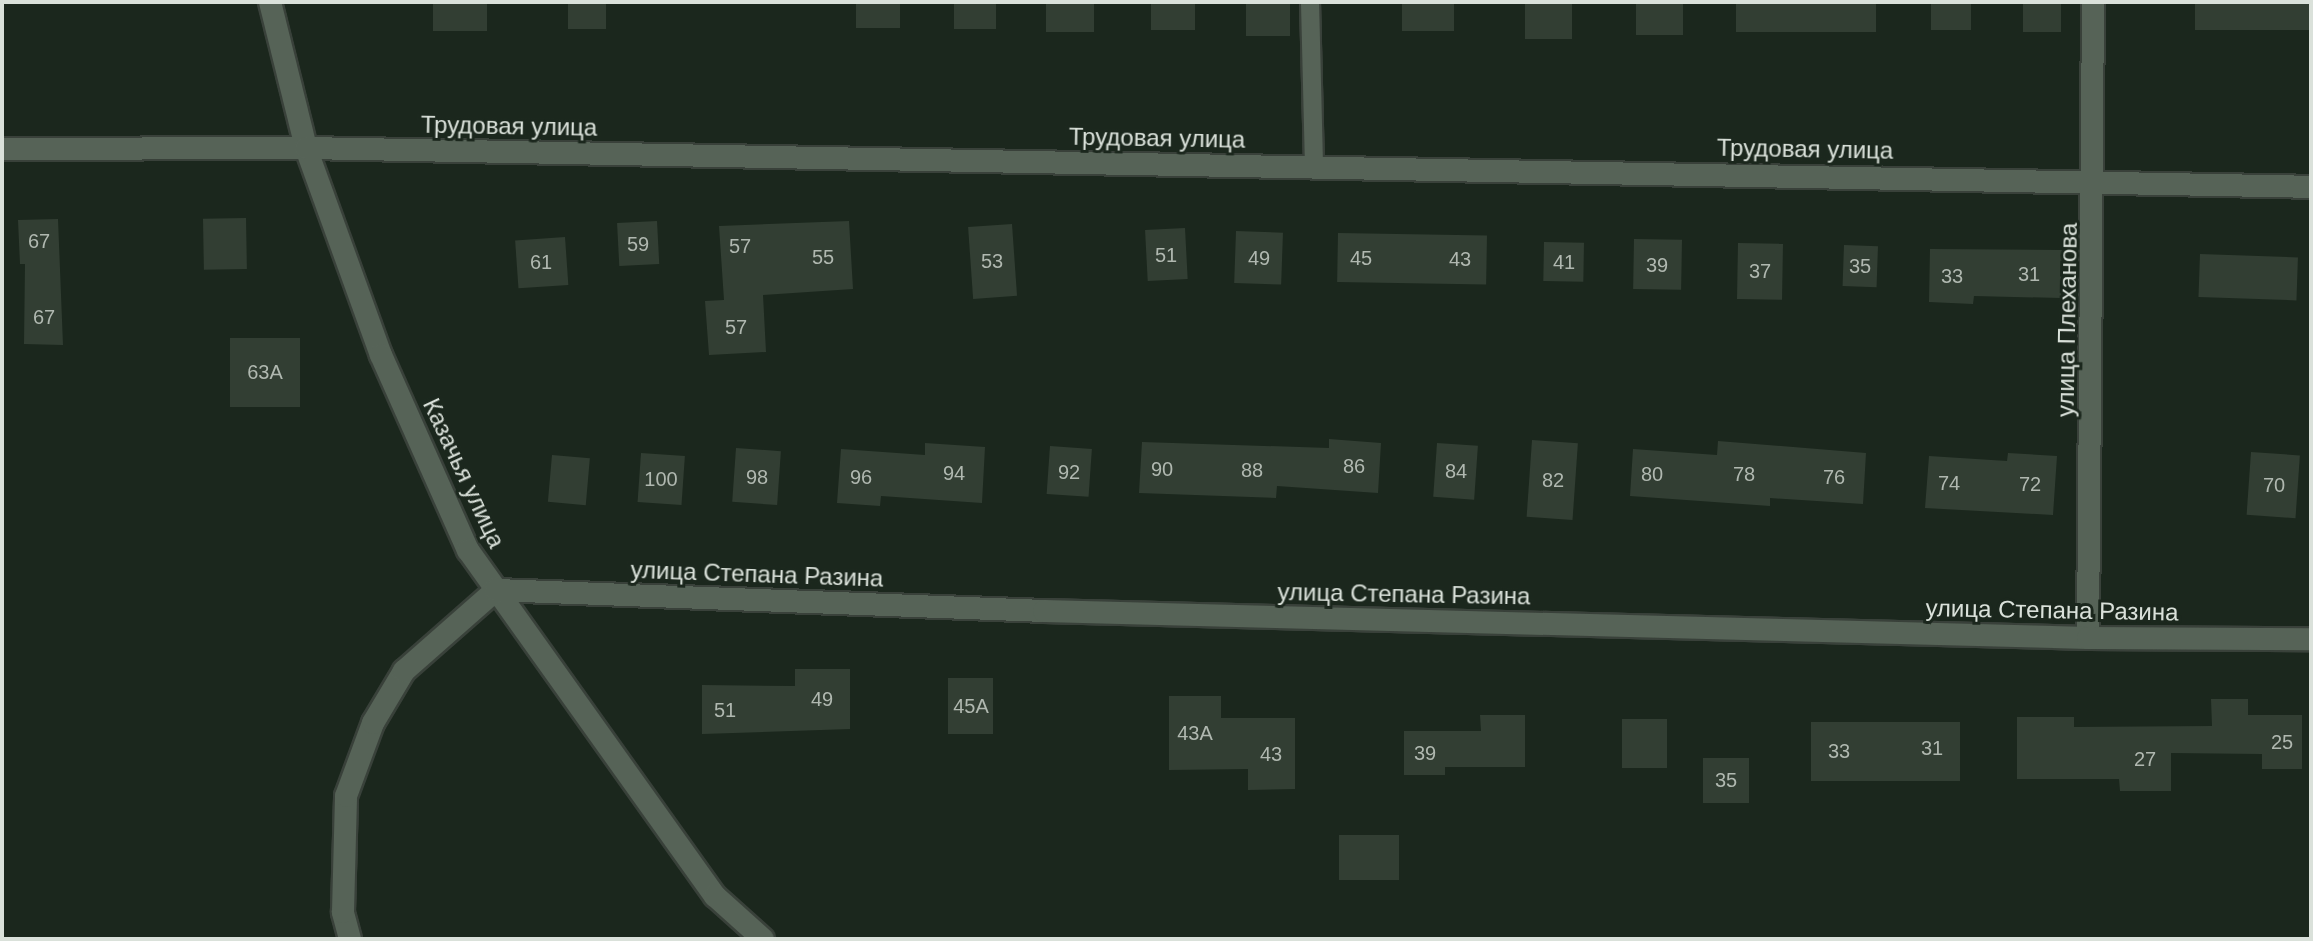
<!DOCTYPE html>
<meta charset="utf-8">
<style>
body{margin:0}
#map{position:relative;width:2313px;height:941px;overflow:hidden;background:#1b271d;font-family:Arial,sans-serif}
div>[style]{position:absolute}
[style*='--x']{left:calc(var(--x)*1px);top:calc(var(--y)*1px);width:calc(var(--w)*1px);rotate:calc(var(--a)*1deg)}
.building>*{inset:0;background:#323e33;transform-origin:0 0}
.roads{filter:drop-shadow(2px 0 #39413a) drop-shadow(-2px 0 #39413a) drop-shadow(0 2px #39413a) drop-shadow(0 -2px #39413a)}
.service>*{height:18px;margin:-9px;padding:0 9px;transform-origin:9px;border-radius:9px;background:#566357}
.minor>*{height:22px;margin:-11px;padding:0 11px;transform-origin:11px;border-radius:11px;background:#566357}
.tertiary>*{height:22px;margin:-11px;padding:0 11px;transform-origin:11px;border-radius:11px;background:#566357}
span{translate:-50% -50%;white-space:nowrap;text-align:center;line-height:1.15;-webkit-text-stroke:6px #1b271d;paint-order:stroke}
.number-label{font-size:20px;color:#b0b8b0}
.number-label span{-webkit-text-stroke-width:0}
.street-label{font-size:24px;color:#dae1da}
.frame{position:absolute;inset:0;border:4px solid #dae1da;pointer-events:none}
</style>
<div id="map">
<div class="building">
<i style="left:433px;top:2px;width:54px;height:29px"></i>
<i style="left:568px;top:2px;width:38px;height:27px"></i>
<i style="left:856px;top:2px;width:44px;height:26px"></i>
<i style="left:954px;top:2px;width:42px;height:27px"></i>
<i style="left:1046px;top:2px;width:48px;height:30px"></i>
<i style="left:1151px;top:2px;width:44px;height:28px"></i>
<i style="left:1246px;top:2px;width:44px;height:34px"></i>
<i style="left:1402px;top:2px;width:52px;height:29px"></i>
<i style="left:1525px;top:2px;width:47px;height:37px"></i>
<i style="left:1636px;top:2px;width:47px;height:33px"></i>
<i style="left:1736px;top:2px;width:140px;height:30px"></i>
<i style="left:1931px;top:2px;width:40px;height:28px"></i>
<i style="left:2023px;top:2px;width:38px;height:30px"></i>
<i style="left:2195px;top:2px;width:116px;height:28px"></i>
<i style="left:246px;top:218px;width:51px;height:43px;rotate:89deg"></i>
<i style="clip-path:polygon(58px 219px,63px 345px,24px 344px,25px 264px,20px 264px,18px 220px)"></i>
<i style="left:657px;top:221px;width:43px;height:40px;rotate:87deg"></i>
<i style="clip-path:polygon(849px 221px,853px 289px,763px 295px,766px 352px,709px 355px,705px 301px,724px 300px,719px 226px)"></i>
<i style="left:1012px;top:224px;width:72px;height:44px;rotate:86deg"></i>
<i style="left:1185px;top:228px;width:51px;height:40px;rotate:87deg"></i>
<i style="left:1236px;top:231px;width:47px;height:52px;rotate:2deg"></i>
<i style="left:1338px;top:233px;width:149px;height:49px;rotate:1deg"></i>
<i style="left:565px;top:237px;width:48px;height:50px;rotate:86deg"></i>
<i style="left:1634px;top:239px;width:48px;height:50px;rotate:1deg"></i>
<i style="left:1544px;top:242px;width:40px;height:39px;rotate:1deg"></i>
<i style="left:1738px;top:243px;width:45px;height:56px;rotate:1deg"></i>
<i style="left:1844px;top:245px;width:34px;height:41px;rotate:2deg"></i>
<i style="clip-path:polygon(1930px 249px,2062px 250px,2061px 298px,1974px 296px,1973px 304px,1929px 302px)"></i>
<i style="left:2200px;top:254px;width:98px;height:43px;rotate:2deg"></i>
<i style="left:230px;top:338px;width:70px;height:69px"></i>
<i style="clip-path:polygon(1329px 439px,1381px 443px,1378px 493px,1277px 486px,1276px 498px,1139px 493px,1142px 442px,1329px 448px)"></i>
<i style="left:1532px;top:440px;width:46px;height:77px;rotate:4deg"></i>
<i style="clip-path:polygon(1718px 441px,1866px 453px,1863px 504px,1770px 498px,1770px 506px,1630px 496px,1633px 449px,1717px 455px)"></i>
<i style="clip-path:polygon(925px 443px,985px 447px,982px 503px,881px 496px,880px 506px,837px 503px,841px 449px,925px 455px)"></i>
<i style="left:1437px;top:443px;width:41px;height:54px;rotate:4deg"></i>
<i style="left:1050px;top:446px;width:42px;height:48px;rotate:4deg"></i>
<i style="left:736px;top:448px;width:45px;height:54px;rotate:4deg"></i>
<i style="left:2251px;top:452px;width:49px;height:63px;rotate:4deg"></i>
<i style="left:641px;top:453px;width:44px;height:49px;rotate:4deg"></i>
<i style="clip-path:polygon(2008px 453px,2057px 456px,2053px 515px,1925px 508px,1929px 456px,2007px 461px)"></i>
<i style="left:552px;top:455px;width:38px;height:47px;rotate:5deg"></i>
<i style="clip-path:polygon(795px 669px,850px 669px,850px 729px,702px 734px,702px 685px,795px 686px)"></i>
<i style="left:948px;top:678px;width:45px;height:56px"></i>
<i style="clip-path:polygon(1169px 696px,1221px 696px,1221px 718px,1295px 718px,1295px 789px,1248px 790px,1248px 769px,1169px 770px)"></i>
<i style="clip-path:polygon(2211px 699px,2248px 699px,2248px 715px,2302px 715px,2302px 769px,2262px 769px,2262px 754px,2171px 753px,2171px 791px,2120px 791px,2119px 779px,2017px 779px,2017px 717px,2074px 717px,2074px 727px,2212px 726px)"></i>
<i style="clip-path:polygon(1480px 715px,1525px 715px,1525px 767px,1445px 767px,1445px 775px,1404px 775px,1404px 731px,1481px 731px)"></i>
<i style="left:1622px;top:719px;width:45px;height:49px"></i>
<i style="left:1811px;top:722px;width:149px;height:59px"></i>
<i style="left:1703px;top:758px;width:46px;height:45px"></i>
<i style="left:1339px;top:835px;width:60px;height:45px"></i>
</div>
<div class="roads">
<div class="service">
<i style="--x:1310;--y:2;--w:165;--a:88.6"></i>
</div>
<div class="minor">
<i style="--x:306;--y:148;--w:220;--a:70.1"></i>
<i style="--x:381;--y:355;--w:214;--a:66"></i>
<i style="--x:468;--y:550;--w:425;--a:54.5"></i>
<i style="--x:715;--y:896;--w:64;--a:41.9"></i>
<i style="--x:2088;--y:638;--w:636;--a:-89.55"></i>
<i style="--x:350;--y:939;--w:28;--a:-105"></i>
<i style="--x:343;--y:912;--w:116;--a:-88.5"></i>
<i style="--x:346;--y:796;--w:78;--a:-69.7"></i>
<i style="--x:373;--y:723;--w:61;--a:-59.2"></i>
<i style="--x:404;--y:671;--w:123;--a:-41.4"></i>
<i style="--x:496;--y:590;--w:548;--a:2.19"></i>
<i style="--x:1044;--y:611;--w:1044;--a:1.48"></i>
<i style="--x:2088;--y:638;--w:223;--a:0.3"></i>
</div>
<div class="tertiary">
<i style="--x:270;--y:2;--w:150;--a:76.1"></i>
<i style="--x:2;--y:149;--w:304;--a:-0.2"></i>
<i style="--x:306;--y:148;--w:2005;--a:1.11"></i>
</div>
</div>
<div class="number-label">
<span style="left:39px;top:241px">67</span>
<span style="left:638px;top:244px">59</span>
<span style="left:740px;top:246px">57</span>
<span style="left:1166px;top:255px">51</span>
<span style="left:823px;top:257px">55</span>
<span style="left:1259px;top:258px">49</span>
<span style="left:1361px;top:258px">45</span>
<span style="left:1460px;top:259px">43</span>
<span style="left:992px;top:261px">53</span>
<span style="left:541px;top:262px">61</span>
<span style="left:1564px;top:262px">41</span>
<span style="left:1657px;top:265px">39</span>
<span style="left:1860px;top:266px">35</span>
<span style="left:1760px;top:271px">37</span>
<span style="left:2029px;top:274px">31</span>
<span style="left:1952px;top:276px">33</span>
<span style="left:44px;top:317px">67</span>
<span style="left:736px;top:327px">57</span>
<span style="left:265px;top:372px">63А</span>
<span style="left:1354px;top:466px">86</span>
<span style="left:1162px;top:469px">90</span>
<span style="left:1252px;top:470px">88</span>
<span style="left:1456px;top:471px">84</span>
<span style="left:1069px;top:472px">92</span>
<span style="left:954px;top:473px">94</span>
<span style="left:1652px;top:474px">80</span>
<span style="left:1744px;top:474px">78</span>
<span style="left:757px;top:477px">98</span>
<span style="left:861px;top:477px">96</span>
<span style="left:1834px;top:477px">76</span>
<span style="left:661px;top:479px">100</span>
<span style="left:1553px;top:480px">82</span>
<span style="left:1949px;top:483px">74</span>
<span style="left:2030px;top:484px">72</span>
<span style="left:2274px;top:485px">70</span>
<span style="left:822px;top:699px">49</span>
<span style="left:971px;top:706px">45А</span>
<span style="left:725px;top:710px">51</span>
<span style="left:1195px;top:733px">43А</span>
<span style="left:2282px;top:742px">25</span>
<span style="left:1932px;top:748px">31</span>
<span style="left:1839px;top:751px">33</span>
<span style="left:1425px;top:753px">39</span>
<span style="left:1271px;top:754px">43</span>
<span style="left:2145px;top:759px">27</span>
<span style="left:1726px;top:780px">35</span>
</div>
<div class="street-label">
<span style="left:509px;top:126px;rotate:1deg">Трудовая улица</span>
<span style="left:1157px;top:138px;rotate:1deg">Трудовая улица</span>
<span style="left:1805px;top:149px;rotate:1deg">Трудовая улица</span>
<span style="left:2067px;top:320px;rotate:-89deg">улица Плеханова</span>
<span style="left:464px;top:473px;rotate:65deg">Казачья улица</span>
<span style="left:757px;top:574px;rotate:2deg">улица Степана Разина</span>
<span style="left:1404px;top:594px;rotate:1deg">улица Степана Разина</span>
<span style="left:2052px;top:610px;rotate:1deg">улица Степана Разина</span>
</div>
<div class="frame"></div>
</div>
